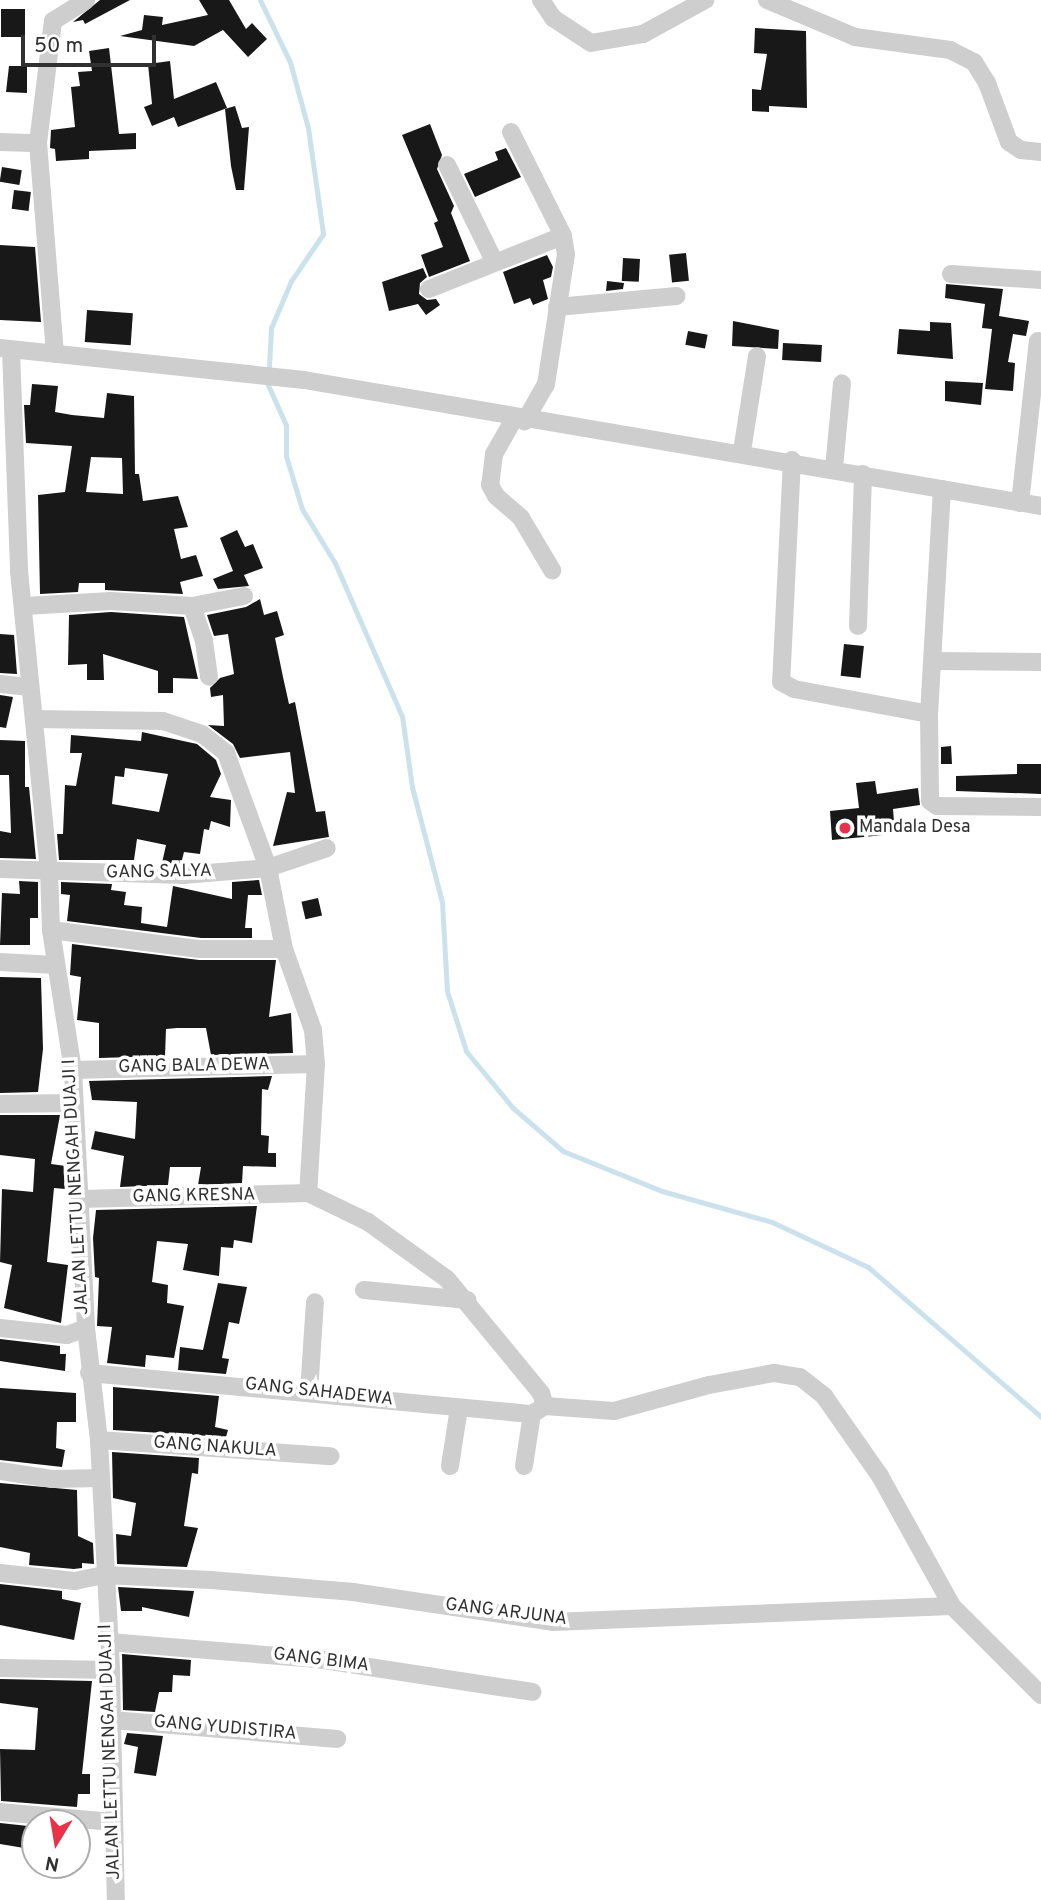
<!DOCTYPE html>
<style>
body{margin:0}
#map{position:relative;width:1041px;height:1900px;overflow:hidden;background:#fff;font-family:Overpass,sans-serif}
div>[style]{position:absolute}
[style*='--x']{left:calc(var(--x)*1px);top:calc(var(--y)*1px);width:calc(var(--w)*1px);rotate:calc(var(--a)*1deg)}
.stream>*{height:5px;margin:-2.5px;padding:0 2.5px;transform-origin:2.5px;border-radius:2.5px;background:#cbe2ed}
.building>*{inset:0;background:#181818;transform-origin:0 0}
.minor>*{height:18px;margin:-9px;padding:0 9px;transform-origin:9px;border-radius:9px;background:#cecece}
.dots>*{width:19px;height:19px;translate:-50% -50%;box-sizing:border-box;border:4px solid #fff;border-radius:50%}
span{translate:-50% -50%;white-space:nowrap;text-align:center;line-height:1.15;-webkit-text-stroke:7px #fff;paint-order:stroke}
.poi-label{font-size:18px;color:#313131}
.left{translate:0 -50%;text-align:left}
.street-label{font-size:18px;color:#313131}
.north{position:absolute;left:21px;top:1809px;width:70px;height:70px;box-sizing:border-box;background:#fff;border:2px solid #adadad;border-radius:50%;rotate:191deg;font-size:19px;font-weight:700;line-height:28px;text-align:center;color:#313131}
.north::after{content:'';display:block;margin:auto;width:24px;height:32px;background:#e83249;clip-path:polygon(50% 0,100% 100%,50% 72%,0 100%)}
.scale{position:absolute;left:21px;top:35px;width:135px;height:32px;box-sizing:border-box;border:4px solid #313131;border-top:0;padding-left:9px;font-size:21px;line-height:24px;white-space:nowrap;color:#313131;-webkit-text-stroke:5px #fff;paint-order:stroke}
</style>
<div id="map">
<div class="stream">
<i style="--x:260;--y:0;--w:69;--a:64.2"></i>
<i style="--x:290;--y:62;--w:68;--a:74.7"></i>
<i style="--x:308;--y:128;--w:107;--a:81.9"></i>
<i style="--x:323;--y:234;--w:57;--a:124.2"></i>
<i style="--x:291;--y:281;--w:51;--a:113.1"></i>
<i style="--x:271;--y:328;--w:57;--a:93"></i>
<i style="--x:268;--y:385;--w:44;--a:65.8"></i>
<i style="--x:286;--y:425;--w:31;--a:90"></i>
<i style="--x:286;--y:456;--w:55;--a:73.2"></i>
<i style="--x:302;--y:509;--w:63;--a:58.6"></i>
<i style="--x:335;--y:563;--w:167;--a:66.4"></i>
<i style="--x:402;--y:716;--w:72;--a:82"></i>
<i style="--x:412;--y:787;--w:119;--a:75.4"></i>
<i style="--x:442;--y:902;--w:89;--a:86.8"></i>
<i style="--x:447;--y:991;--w:63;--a:72.4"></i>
<i style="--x:466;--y:1051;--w:74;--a:50.5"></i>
<i style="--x:513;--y:1108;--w:66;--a:40.7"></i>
<i style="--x:563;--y:1151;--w:107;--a:22"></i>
<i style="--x:662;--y:1191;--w:114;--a:15.7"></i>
<i style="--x:772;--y:1222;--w:106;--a:25.1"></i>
<i style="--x:868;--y:1267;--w:229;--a:40.9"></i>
</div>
<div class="building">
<i style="clip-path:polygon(100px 0,130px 0,85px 24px,83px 20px,73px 22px)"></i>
<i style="clip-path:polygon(199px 0,229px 0,246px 29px,252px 23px,267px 39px,248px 57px,223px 30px,194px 46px,120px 36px,142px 30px,144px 15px,163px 17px,162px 25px,208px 15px)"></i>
<i style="left:1px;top:9px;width:24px;height:28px"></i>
<i style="clip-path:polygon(755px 28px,806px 31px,807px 108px,769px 106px,769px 112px,752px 111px,752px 89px,761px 90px,767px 54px,754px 53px)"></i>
<i style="clip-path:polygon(109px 48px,119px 134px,136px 133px,136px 149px,89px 151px,89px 159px,56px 161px,55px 149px,50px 148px,51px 130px,75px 127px,71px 87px,80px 86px,78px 72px,92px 71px,89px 51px)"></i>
<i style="clip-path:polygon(170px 61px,174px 99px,216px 82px,227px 108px,178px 127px,174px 117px,152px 126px,144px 107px,152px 104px,148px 64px)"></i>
<i style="clip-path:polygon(9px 66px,27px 66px,27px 93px,6px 92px)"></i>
<i style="clip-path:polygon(235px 106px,242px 128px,249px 127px,244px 190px,236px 190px,231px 166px,225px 109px)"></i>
<i style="clip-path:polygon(430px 124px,442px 155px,437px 169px,454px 206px,451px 213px,470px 261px,429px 277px,421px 255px,443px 247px,434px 223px,438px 221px,402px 135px)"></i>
<i style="clip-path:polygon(506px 148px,521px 177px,475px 197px,464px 174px,498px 160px,495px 152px)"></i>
<i style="left:2px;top:167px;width:20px;height:15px;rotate:9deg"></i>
<i style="left:14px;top:190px;width:17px;height:19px;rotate:7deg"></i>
<i style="clip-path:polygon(0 245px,35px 247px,41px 322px,0 320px)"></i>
<i style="left:686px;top:253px;width:28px;height:17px;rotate:84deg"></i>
<i style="clip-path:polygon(547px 255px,553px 267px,551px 277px,543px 280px,548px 299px,533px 305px,530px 298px,514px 304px,503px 272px)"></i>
<i style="left:623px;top:258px;width:17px;height:23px;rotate:3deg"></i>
<i style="clip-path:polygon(423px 268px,427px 277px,420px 283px,419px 294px,427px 300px,436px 299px,440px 305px,426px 315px,418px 304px,389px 311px,382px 282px)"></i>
<i style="clip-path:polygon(607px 281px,624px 283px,623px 289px,606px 291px)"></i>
<i style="clip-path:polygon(946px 284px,1003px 289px,999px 316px,1029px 321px,1026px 336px,1013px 334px,1008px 362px,1015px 363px,1013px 391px,985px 389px,992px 329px,982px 328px,985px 304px,945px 298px)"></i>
<i style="left:87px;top:310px;width:46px;height:32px;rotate:4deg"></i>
<i style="clip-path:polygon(733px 321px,779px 330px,778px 349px,732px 346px)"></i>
<i style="clip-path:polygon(930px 322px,951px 323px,953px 359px,897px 354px,899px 329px,930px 331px)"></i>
<i style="left:688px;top:331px;width:20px;height:14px;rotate:11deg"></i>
<i style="left:783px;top:343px;width:39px;height:17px;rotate:3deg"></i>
<i style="clip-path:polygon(945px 381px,983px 383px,981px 405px,945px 401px)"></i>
<i style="clip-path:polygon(evenodd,32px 384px,58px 386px,55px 412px,72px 415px,104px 418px,107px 393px,134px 396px,135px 474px,139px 474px,143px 501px,178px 496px,188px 527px,174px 529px,181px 559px,196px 555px,203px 576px,180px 582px,183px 594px,105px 590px,105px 583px,79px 583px,78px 592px,40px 594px,38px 495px,65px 492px,72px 446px,26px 443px,24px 405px,30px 405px,32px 384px,91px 457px,122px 458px,123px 494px,86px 492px,91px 457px)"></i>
<i style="clip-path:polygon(237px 530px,245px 547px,253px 544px,263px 568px,244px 575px,249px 586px,218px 589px,213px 579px,233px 571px,220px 538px)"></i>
<i style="clip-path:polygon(260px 599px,264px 615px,277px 611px,284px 635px,275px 638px,283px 677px,289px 704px,295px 702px,316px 812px,325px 811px,329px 837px,273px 846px,287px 792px,295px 793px,290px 752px,240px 758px,233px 744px,208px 725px,224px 726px,223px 695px,211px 697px,210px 688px,220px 678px,234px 674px,228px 634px,214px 636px,207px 615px,246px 607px)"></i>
<i style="clip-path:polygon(111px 612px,184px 617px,198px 679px,173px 678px,173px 693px,158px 693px,158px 671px,103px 654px,104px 680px,87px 680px,87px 664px,68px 665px,69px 615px)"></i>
<i style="clip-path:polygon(0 634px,14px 635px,17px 674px,0 673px)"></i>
<i style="left:844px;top:644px;width:20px;height:32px;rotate:6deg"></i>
<i style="clip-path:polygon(0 695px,13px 697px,6px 728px,0 727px)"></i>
<i style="clip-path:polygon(evenodd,142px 732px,197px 744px,216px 760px,221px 774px,210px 797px,231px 800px,230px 827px,211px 821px,209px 830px,204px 829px,200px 854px,184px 852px,181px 864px,162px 863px,166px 845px,137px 839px,134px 860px,59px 860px,57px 834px,63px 834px,65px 785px,76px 786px,82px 753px,70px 753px,71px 735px,141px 741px,142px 732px,125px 768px,168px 774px,159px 812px,112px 804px,115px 776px,124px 777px,125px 768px)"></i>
<i style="clip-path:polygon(0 740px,25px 741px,25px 787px,29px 787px,36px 859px,0 858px,0 831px,11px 833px,9px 775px,0 775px)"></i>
<i style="clip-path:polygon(951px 746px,952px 764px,941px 764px,941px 747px)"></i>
<i style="clip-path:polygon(1017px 764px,1041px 764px,1041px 794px,956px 791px,956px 776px,1017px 774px)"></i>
<i style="clip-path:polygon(875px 781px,877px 794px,918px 788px,920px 805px,893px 809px,895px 834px,832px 840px,830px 811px,859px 808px,856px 783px)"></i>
<i style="clip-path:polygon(259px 880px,262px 895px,248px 895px,245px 928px,252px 928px,252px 938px,201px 938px,67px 921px,70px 895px,61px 894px,61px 882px,112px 884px,111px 890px,126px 892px,124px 905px,142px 907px,141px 923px,167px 927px,173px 886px,232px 899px,232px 882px)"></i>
<i style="clip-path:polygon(19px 881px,38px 882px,38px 918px,30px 918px,30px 945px,0 945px,2px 893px,20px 894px)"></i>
<i style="left:318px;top:898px;width:18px;height:17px;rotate:77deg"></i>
<i style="clip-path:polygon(72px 944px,199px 960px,276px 960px,269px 1017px,291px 1013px,293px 1053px,211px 1055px,206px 1028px,177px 1028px,166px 1029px,165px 1056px,99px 1058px,99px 1023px,77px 1020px,81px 977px,70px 975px)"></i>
<i style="clip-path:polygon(0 977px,41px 978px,43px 1049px,38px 1092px,0 1093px)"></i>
<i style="clip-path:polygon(272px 1076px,268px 1090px,262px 1089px,261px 1135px,269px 1136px,268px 1153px,276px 1153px,276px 1167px,243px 1166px,242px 1183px,198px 1185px,201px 1167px,170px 1167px,168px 1185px,120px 1187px,124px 1156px,91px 1149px,95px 1131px,135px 1139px,137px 1102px,92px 1100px,89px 1081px)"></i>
<i style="clip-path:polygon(0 1115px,60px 1115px,51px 1164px,66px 1166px,67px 1170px,65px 1189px,54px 1188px,47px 1262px,68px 1265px,61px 1323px,4px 1308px,12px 1265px,0 1262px,2px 1189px,33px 1192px,35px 1159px,0 1155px)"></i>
<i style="clip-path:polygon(257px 1206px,252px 1243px,234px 1240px,233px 1248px,221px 1247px,219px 1276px,183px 1270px,188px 1244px,157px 1241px,152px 1282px,168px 1285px,167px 1303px,184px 1306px,174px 1358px,146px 1355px,145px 1367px,107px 1363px,112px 1327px,97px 1326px,99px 1278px,95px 1277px,93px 1238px,96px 1210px)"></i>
<i style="clip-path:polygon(218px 1283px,247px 1287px,239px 1324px,229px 1322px,222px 1358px,229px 1359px,226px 1374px,178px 1370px,180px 1347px,203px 1350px)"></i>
<i style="clip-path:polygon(0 1339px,60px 1346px,60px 1354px,66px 1354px,65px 1371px,0 1361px)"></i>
<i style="clip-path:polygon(113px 1387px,219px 1396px,215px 1427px,228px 1430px,226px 1437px,113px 1430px)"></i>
<i style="clip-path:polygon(0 1388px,76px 1393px,76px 1422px,57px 1422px,56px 1448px,65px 1450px,62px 1467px,0 1460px)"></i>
<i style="clip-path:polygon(112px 1452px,199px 1458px,198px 1474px,192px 1473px,184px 1526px,198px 1528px,187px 1567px,117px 1564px,116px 1534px,131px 1536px,136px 1503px,113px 1498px)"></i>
<i style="clip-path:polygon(0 1483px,77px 1490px,78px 1536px,93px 1543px,94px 1564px,82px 1563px,82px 1568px,74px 1569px,29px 1565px,30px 1553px,0 1547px)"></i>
<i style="clip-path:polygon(0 1584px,62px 1591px,62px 1599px,81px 1603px,74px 1640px,0 1625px)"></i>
<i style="clip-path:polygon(118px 1587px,194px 1591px,189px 1617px,142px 1607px,142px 1611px,121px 1611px)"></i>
<i style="clip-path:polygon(122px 1654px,191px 1660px,190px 1676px,173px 1675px,172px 1692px,159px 1692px,155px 1712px,123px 1710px)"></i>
<i style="clip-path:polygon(0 1679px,92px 1681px,82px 1774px,90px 1774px,90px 1794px,78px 1794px,77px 1807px,1px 1801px,0 1749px,35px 1750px,38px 1708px,0 1703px)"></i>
<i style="clip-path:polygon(127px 1733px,163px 1736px,156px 1776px,134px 1773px,138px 1747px,124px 1744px)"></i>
<i style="clip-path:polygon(0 1823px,28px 1826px,24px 1848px,0 1844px)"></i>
</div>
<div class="minor">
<i style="--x:541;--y:0;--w:22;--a:56"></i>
<i style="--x:553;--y:18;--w:45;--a:33.3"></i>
<i style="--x:591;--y:43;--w:53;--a:-9.8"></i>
<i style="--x:643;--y:34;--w:71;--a:-28.7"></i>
<i style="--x:767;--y:0;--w:95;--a:22.8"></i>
<i style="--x:855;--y:37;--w:96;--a:7.8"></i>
<i style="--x:950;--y:50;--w:27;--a:27"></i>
<i style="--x:974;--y:62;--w:25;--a:58"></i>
<i style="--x:987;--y:83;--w:63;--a:69.6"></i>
<i style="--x:1009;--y:142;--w:14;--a:34"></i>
<i style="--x:1021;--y:150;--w:20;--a:6"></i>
<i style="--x:511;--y:132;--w:116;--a:63.4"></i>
<i style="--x:0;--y:142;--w:38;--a:2"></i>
<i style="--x:447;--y:165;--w:107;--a:63.9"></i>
<i style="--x:951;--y:274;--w:90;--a:3.8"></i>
<i style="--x:429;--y:289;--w:144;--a:-21.6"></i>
<i style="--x:563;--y:236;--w:18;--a:81"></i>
<i style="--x:566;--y:254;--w:132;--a:98.7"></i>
<i style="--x:546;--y:384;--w:43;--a:119.6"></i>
<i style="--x:557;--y:307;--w:120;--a:-5.3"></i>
<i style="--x:0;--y:348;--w:306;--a:6"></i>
<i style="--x:304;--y:380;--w:748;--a:9.7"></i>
<i style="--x:11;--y:350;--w:221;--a:87.9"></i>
<i style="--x:19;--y:571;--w:301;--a:84.3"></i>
<i style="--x:49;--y:870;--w:60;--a:88.1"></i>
<i style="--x:51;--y:930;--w:142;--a:81.1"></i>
<i style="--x:73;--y:1070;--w:258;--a:87.1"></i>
<i style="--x:86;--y:1328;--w:113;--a:83.4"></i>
<i style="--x:99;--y:1440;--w:230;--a:87"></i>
<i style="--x:111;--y:1670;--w:230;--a:88.8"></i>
<i style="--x:55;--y:354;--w:212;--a:-94.6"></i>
<i style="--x:38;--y:143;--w:123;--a:-83"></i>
<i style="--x:53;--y:21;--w:39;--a:-32"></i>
<i style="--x:514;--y:419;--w:40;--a:119.7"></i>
<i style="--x:494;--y:454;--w:31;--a:97"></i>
<i style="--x:490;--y:485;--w:13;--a:61"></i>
<i style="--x:496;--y:496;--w:33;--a:41"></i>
<i style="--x:521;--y:518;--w:61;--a:59.2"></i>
<i style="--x:742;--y:451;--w:96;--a:-81"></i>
<i style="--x:792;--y:460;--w:222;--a:92.8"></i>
<i style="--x:781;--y:682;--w:15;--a:28"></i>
<i style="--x:794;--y:689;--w:137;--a:10.5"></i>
<i style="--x:834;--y:468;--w:85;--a:-84.6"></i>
<i style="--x:942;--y:489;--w:225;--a:93.3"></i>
<i style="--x:929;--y:714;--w:87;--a:89.3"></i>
<i style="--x:930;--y:801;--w:9;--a:36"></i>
<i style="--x:937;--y:806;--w:104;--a:0.6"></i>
<i style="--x:1020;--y:503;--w:163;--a:-83.7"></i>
<i style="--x:25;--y:606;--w:86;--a:-3.3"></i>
<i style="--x:111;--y:601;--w:81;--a:3.5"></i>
<i style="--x:192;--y:606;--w:53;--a:-10.9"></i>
<i style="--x:192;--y:606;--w:37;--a:71"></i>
<i style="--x:204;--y:641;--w:36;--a:82"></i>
<i style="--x:858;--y:626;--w:152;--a:-88.1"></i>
<i style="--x:933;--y:661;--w:108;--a:0.5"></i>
<i style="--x:0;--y:684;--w:30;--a:6"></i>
<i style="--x:34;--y:719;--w:129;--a:0.9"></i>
<i style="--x:163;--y:721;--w:41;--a:18.4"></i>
<i style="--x:202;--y:734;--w:31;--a:38"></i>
<i style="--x:226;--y:753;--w:122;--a:69.9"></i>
<i style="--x:268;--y:868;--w:83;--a:78.8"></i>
<i style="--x:284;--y:949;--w:86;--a:70.3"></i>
<i style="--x:313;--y:1030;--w:34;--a:85"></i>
<i style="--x:316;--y:1064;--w:129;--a:93.5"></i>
<i style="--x:308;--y:1193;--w:67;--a:25.8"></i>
<i style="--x:368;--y:1222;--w:97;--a:35.8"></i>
<i style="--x:447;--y:1279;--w:148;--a:50.5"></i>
<i style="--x:541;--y:1393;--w:14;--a:73"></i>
<i style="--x:0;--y:869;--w:183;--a:1.9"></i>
<i style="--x:183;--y:875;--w:85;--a:-4.7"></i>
<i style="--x:268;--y:868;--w:62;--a:-18.7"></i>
<i style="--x:51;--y:930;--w:150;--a:7.3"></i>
<i style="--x:200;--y:949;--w:84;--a:0"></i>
<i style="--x:0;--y:962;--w:55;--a:3.1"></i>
<i style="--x:73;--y:1070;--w:243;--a:-1.4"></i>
<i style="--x:0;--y:1104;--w:71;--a:-0.8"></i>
<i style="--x:80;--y:1199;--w:228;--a:-1.5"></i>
<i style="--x:364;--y:1290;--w:104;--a:5.5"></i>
<i style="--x:0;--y:1328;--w:67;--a:6"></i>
<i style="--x:67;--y:1335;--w:20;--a:-20"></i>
<i style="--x:89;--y:1373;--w:445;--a:5.3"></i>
<i style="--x:532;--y:1414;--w:15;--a:-32"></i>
<i style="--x:309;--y:1392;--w:90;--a:-86.2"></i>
<i style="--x:545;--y:1406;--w:69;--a:4.1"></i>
<i style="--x:614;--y:1411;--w:98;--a:-15.3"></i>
<i style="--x:709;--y:1385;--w:66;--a:-10.5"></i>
<i style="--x:774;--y:1373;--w:26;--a:9"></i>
<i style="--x:800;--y:1377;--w:31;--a:38"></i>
<i style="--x:824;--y:1396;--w:98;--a:55"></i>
<i style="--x:880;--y:1476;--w:149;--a:61"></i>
<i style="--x:952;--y:1606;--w:126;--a:45"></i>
<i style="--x:99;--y:1440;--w:232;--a:4"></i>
<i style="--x:450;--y:1466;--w:59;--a:-81.2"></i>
<i style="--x:524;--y:1466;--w:53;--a:-81.3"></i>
<i style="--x:0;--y:1471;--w:54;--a:8.6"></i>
<i style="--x:53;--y:1479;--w:48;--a:-1.2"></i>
<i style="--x:0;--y:1573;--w:75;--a:6.1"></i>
<i style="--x:75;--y:1581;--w:29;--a:-12"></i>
<i style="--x:103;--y:1575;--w:108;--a:2.7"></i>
<i style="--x:211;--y:1580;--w:143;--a:4.8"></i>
<i style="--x:353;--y:1592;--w:202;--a:8.5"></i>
<i style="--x:553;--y:1622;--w:399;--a:-2.3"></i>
<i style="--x:109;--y:1642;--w:209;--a:4.7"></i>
<i style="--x:317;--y:1659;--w:218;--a:8.7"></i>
<i style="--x:0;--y:1668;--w:111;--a:1"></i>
<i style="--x:112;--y:1720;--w:226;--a:4.8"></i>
<i style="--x:0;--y:1812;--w:113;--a:5.1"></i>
</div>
<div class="dots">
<i style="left:845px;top:828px;background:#e83249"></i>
</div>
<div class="poi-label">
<span class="left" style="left:859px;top:828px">Mandala Desa</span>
</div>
<div class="street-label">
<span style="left:159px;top:873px;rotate:-1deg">GANG SALYA</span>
<span style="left:194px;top:1067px;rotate:-1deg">GANG BALA DEWA</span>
<span style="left:77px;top:1187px;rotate:-93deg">JALAN LETTU NENGAH DUAJI I</span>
<span style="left:194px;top:1197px;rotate:-1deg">GANG KRESNA</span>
<span style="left:319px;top:1393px;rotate:6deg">GANG SAHADEWA</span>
<span style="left:215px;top:1448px;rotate:4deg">GANG NAKULA</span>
<span style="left:506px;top:1613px;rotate:7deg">GANG ARJUNA</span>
<span style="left:321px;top:1661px;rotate:7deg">GANG BIMA</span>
<span style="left:225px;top:1729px;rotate:5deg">GANG YUDISTIRA</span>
<span style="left:111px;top:1752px;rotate:-92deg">JALAN LETTU NENGAH DUAJI I</span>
</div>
<div class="north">N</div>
<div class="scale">50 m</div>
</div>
